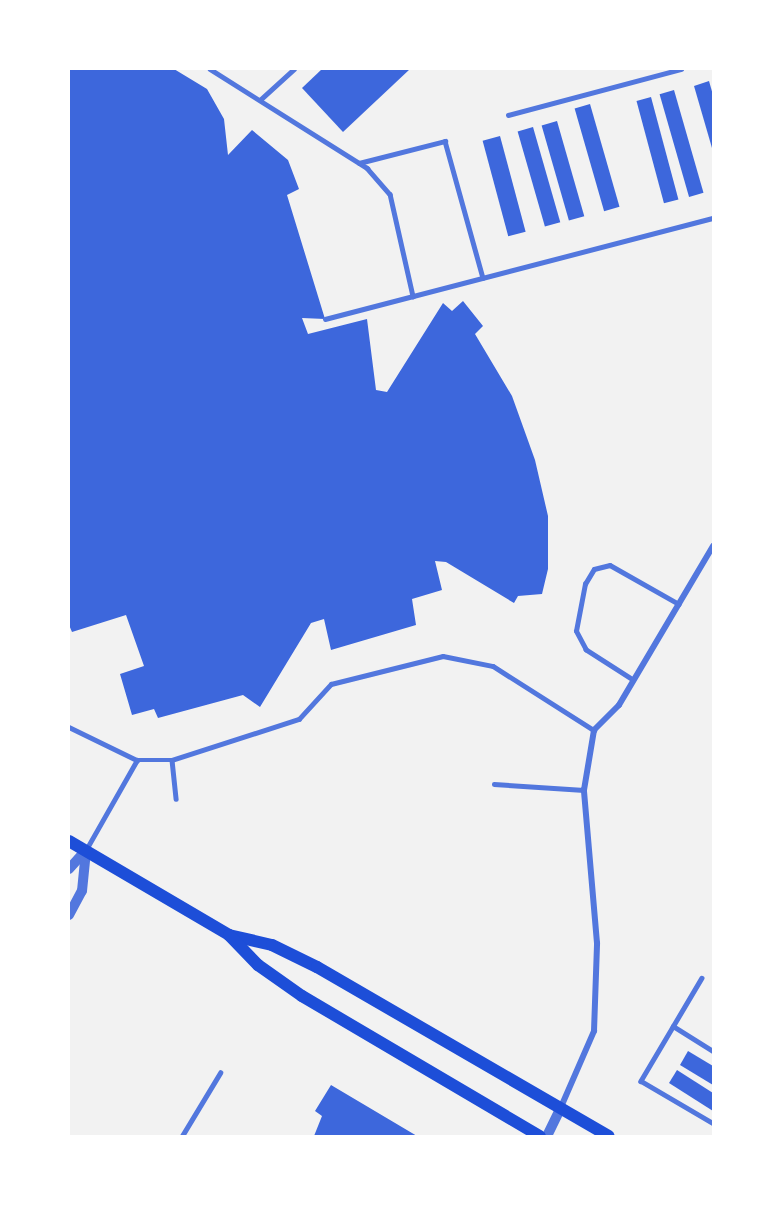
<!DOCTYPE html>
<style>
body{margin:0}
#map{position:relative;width:782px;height:1205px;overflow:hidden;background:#f2f2f2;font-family:"Work Sans",sans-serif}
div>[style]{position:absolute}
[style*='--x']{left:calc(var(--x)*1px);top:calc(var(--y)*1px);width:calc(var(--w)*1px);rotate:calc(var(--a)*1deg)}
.building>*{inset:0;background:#3d67dc;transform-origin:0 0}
.service>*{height:4.5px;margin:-2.25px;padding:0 2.25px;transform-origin:2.25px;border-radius:2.25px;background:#5277de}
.minor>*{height:6px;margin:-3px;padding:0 3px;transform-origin:3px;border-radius:3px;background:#5277de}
.tertiary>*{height:10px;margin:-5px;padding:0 5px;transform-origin:5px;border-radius:5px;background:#5277de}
.secondary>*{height:12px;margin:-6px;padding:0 6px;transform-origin:6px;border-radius:6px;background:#1d4ed8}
span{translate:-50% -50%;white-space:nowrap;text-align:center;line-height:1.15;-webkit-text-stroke:6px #fff;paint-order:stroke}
.frame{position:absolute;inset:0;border:70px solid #fff;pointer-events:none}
</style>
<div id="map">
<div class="building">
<i style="clip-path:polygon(69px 69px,174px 69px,207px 89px,224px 119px,228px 155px,252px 130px,288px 160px,299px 189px,287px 195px,325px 319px,302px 318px,308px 334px,367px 319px,376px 390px,387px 392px,443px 303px,452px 311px,463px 301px,483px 326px,475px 334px,512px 396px,535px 460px,548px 516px,548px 569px,542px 594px,518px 596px,514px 603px,446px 562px,435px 561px,442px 590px,412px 599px,416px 625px,331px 650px,324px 619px,311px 623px,260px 707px,243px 695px,158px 718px,154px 709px,132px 715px,120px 674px,144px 666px,126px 615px,72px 632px,69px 625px)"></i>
<i style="clip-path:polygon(322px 69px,410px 69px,343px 132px,302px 88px)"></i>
<i style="clip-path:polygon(709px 81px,713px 95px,712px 148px,694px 86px)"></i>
<i style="left:674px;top:90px;width:107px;height:15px;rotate:74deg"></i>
<i style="left:651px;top:97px;width:106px;height:15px;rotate:75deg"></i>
<i style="left:590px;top:104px;width:107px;height:16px;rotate:74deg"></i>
<i style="left:557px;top:121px;width:99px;height:16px;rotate:74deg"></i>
<i style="left:533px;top:127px;width:99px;height:16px;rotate:74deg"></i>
<i style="left:500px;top:136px;width:99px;height:18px;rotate:75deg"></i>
<i style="clip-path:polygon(688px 1051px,713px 1066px,713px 1085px,680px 1065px)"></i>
<i style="clip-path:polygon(677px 1070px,713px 1093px,713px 1111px,669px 1083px)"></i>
<i style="clip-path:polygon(331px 1085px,417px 1136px,314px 1136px,322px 1116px,315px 1111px)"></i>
</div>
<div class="service">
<i style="--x:210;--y:69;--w:186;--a:32.2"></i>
<i style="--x:367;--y:168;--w:35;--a:49"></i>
<i style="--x:390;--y:194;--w:105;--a:77.3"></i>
<i style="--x:260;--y:100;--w:46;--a:-42.4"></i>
<i style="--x:508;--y:115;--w:179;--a:-14.9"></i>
<i style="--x:359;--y:163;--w:89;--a:-14.3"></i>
<i style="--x:445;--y:141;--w:142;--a:74.5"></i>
<i style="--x:325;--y:319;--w:401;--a:-14.6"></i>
<i style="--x:633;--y:680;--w:56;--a:-147.4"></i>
<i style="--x:586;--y:650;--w:21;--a:-118"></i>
<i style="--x:576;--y:631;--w:48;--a:-79.2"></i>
<i style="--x:585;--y:584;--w:17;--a:-59"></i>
<i style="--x:594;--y:569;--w:16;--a:-14"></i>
<i style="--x:610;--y:565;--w:79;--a:29.5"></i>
<i style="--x:69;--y:727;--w:76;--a:25.9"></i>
<i style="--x:137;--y:760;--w:35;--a:0"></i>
<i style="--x:172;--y:760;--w:133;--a:-17.9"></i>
<i style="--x:299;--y:719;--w:47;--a:-47.6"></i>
<i style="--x:331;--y:684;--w:115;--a:-14"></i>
<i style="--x:443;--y:656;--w:51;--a:11.3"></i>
<i style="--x:493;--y:666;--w:120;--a:32.4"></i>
<i style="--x:172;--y:760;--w:39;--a:84"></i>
<i style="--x:494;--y:784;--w:90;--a:3.8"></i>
<i style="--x:87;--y:848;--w:101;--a:-60.4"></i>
<i style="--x:702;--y:978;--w:120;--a:120.6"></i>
<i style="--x:641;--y:1081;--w:83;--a:30.3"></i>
<i style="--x:673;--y:1026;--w:47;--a:32"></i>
<i style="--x:182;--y:1136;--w:74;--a:-58.9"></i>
</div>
<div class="minor">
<i style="--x:561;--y:1107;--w:83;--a:-66.5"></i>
<i style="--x:594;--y:1031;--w:88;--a:-88"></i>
<i style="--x:597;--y:943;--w:154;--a:-94.9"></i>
<i style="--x:584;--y:790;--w:61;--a:-80.5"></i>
<i style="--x:594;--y:730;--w:35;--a:-45"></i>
<i style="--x:619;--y:705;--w:185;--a:-59.4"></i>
</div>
<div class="tertiary">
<i style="--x:69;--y:869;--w:24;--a:-48"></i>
<i style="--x:69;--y:915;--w:27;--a:-62"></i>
<i style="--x:82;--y:891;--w:40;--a:-84.3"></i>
<i style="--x:547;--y:1136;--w:32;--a:-64"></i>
</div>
<div class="secondary">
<i style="--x:69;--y:841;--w:186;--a:30.4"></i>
<i style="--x:229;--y:935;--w:44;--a:13.1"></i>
<i style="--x:272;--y:945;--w:50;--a:26.1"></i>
<i style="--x:317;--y:967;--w:337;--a:30.1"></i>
<i style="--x:229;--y:935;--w:42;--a:46"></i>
<i style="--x:258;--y:965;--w:54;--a:35.2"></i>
<i style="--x:302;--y:996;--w:276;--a:30.5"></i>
</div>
<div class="frame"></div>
</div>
